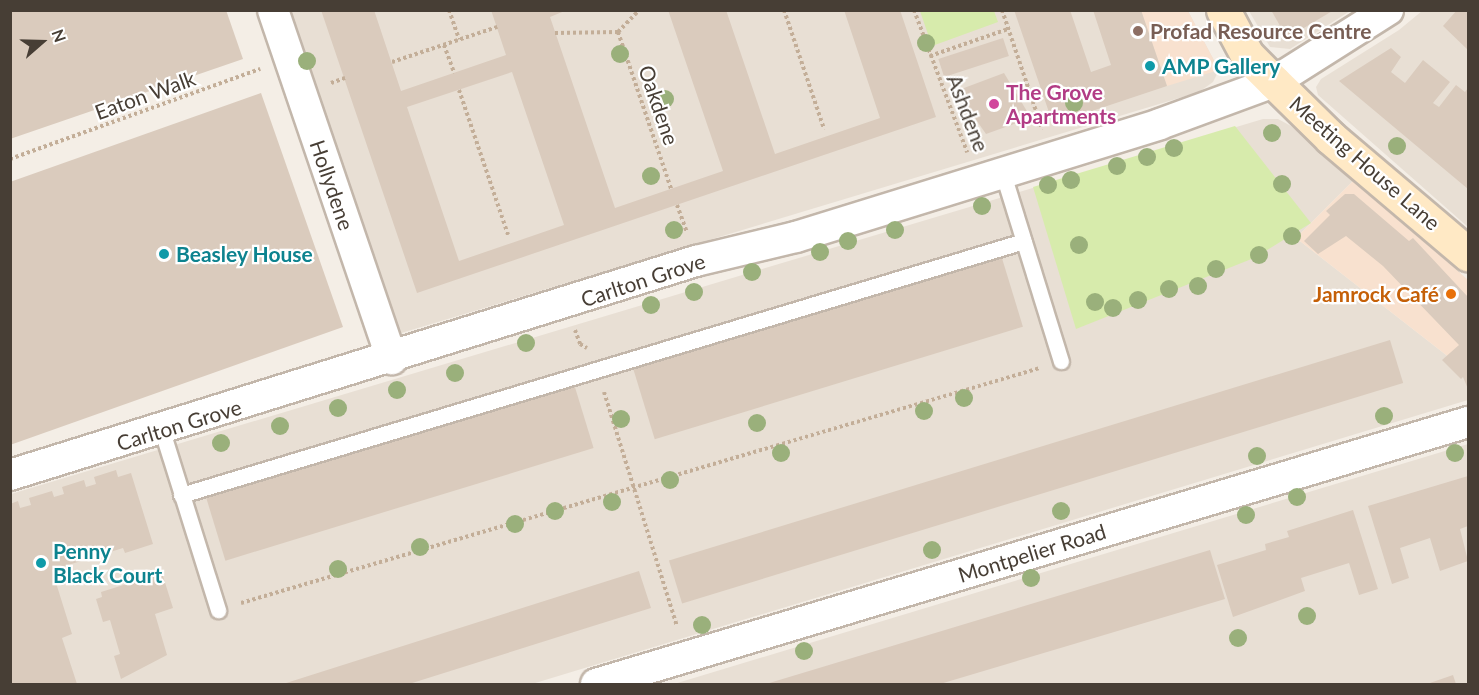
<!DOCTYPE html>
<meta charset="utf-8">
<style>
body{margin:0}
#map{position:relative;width:1479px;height:695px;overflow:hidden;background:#f4eee6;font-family:Lato,sans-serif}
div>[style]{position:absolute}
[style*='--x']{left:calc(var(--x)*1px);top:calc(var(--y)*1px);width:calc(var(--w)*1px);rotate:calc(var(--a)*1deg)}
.residential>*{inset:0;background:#e8dfd4}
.commercial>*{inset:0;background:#f8e1cf}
.green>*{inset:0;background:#d7ebac}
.building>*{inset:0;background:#dacbbd;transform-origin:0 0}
.path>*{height:4px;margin-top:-2px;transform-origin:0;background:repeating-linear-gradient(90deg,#c3ae98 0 3px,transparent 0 6px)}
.roads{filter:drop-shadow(2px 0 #c3b7ab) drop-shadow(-2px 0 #c3b7ab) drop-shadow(0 2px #c3b7ab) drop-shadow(0 -2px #c3b7ab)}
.lane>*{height:15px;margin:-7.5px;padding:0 7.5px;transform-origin:7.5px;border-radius:7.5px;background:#fff}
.street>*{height:30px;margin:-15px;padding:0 15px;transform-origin:15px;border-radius:15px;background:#fff}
.secondary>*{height:33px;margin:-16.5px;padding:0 16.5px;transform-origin:16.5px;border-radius:16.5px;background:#ffe9c5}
.trees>*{width:18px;height:18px;margin:-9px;border-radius:50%;background:#9ab07b}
.dots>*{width:16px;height:16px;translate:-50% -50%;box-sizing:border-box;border:3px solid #fff;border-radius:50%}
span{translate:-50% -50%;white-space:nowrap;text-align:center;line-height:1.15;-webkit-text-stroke:4.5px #fff;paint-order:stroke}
.education-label{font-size:21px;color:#785e54;font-weight:700}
.left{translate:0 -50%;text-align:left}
.culture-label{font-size:21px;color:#0d838f;font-weight:700}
.hotel-label{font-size:21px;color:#b23c85;font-weight:700}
.street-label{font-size:21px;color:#473e35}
.food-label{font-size:21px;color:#c56008;font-weight:700}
.right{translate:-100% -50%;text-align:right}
.frame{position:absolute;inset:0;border:12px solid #473e35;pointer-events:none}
.north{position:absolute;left:12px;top:12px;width:60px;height:60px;-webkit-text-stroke:4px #fff;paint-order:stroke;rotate:70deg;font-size:16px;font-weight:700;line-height:24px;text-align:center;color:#473e35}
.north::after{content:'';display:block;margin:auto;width:21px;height:27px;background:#473e35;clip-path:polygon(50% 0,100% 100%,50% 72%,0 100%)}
</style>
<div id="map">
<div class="residential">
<i style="clip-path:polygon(259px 11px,1188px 11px,1219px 70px,1213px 82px,1199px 92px,398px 334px)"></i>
<i style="clip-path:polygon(1249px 11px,1350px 11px,1290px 49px,1270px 47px)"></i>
<i style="clip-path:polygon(1422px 11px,1468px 11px,1468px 227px,1318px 95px,1316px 87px,1321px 79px,1399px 30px)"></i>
<i style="clip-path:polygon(1263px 119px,1278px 119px,1291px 126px,1355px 179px,1296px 238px,1468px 372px,1468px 400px,532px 684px,11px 684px,11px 494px)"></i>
<i style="clip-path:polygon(1468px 444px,1468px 684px,674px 684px)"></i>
</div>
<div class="commercial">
<i style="clip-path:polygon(1141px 11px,1188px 11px,1219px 70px,1167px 86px)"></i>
<i style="clip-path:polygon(1355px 179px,1468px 280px,1468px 372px,1296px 238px)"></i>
</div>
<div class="green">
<i style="clip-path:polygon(920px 11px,994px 11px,998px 22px,932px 46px)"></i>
<i style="clip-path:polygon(1235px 126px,1311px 223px,1254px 258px,1076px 329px,1033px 187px)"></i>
</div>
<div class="building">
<i style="clip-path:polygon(10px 10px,226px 10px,243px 59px,10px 139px)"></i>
<i style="clip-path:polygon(evenodd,321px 10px,374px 10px,401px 91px,506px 55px,491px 10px,567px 10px,550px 17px,615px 208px,723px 171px,668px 10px,726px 10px,775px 154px,880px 118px,844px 10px,900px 10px,936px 117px,417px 293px,321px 10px,512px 72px,564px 225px,459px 261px,407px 107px,512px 72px)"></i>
<i style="clip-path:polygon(1014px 10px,1070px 10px,1091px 72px,1111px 65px,1093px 10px,1141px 10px,1167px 86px,1053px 124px)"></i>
<i style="clip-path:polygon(1271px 10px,1334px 10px,1287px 38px)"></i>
<i style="clip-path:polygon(1457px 10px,1468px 10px,1468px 50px,1443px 26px)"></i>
<i style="left:1003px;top:38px;width:19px;height:68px;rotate:72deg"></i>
<i style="clip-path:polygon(1391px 48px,1401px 57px,1391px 72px,1405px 83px,1423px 60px,1450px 82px,1433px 103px,1439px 107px,1456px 85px,1465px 92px,1468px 88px,1468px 189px,1339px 81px)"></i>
<i style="clip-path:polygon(1004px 73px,1031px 118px,986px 134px,956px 91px)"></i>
<i style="clip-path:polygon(261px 93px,343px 327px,10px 445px,10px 182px)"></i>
<i style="clip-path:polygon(1345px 194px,1354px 194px,1409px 241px,1413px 238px,1468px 297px,1468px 389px,1463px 377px,1461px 379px,1442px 360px,1459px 345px,1383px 266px,1346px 236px,1318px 254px,1304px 241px,1330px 215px,1326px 211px)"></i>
<i style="left:1001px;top:255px;width:75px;height:385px;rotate:73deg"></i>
<i style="left:1390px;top:340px;width:45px;height:754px;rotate:73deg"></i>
<i style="left:574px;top:384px;width:67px;height:385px;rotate:73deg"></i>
<i style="clip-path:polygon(116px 470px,118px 477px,131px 473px,153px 544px,125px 553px,123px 548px,52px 570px,72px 634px,62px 638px,77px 684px,10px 684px,10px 504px,18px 501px,20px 508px,31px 505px,29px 498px,52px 491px,54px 497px,64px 494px,62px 487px,84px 480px,86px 487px,96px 484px,94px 477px)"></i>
<i style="clip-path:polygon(1468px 476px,1468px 526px,1460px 529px,1468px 561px,1440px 571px,1430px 538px,1400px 548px,1409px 578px,1392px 584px,1368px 506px)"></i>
<i style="clip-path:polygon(1353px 510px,1378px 589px,1359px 595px,1349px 563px,1301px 578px,1305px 591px,1233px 617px,1217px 565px,1266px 550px,1265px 544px,1289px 537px,1287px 531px)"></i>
<i style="clip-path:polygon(1210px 550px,1225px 599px,940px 684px,766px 684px)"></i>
<i style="clip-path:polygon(639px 571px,651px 608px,593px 626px,409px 684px,283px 684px)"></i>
<i style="clip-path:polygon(162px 573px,173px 608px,155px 614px,167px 655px,121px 679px,114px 656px,120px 654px,110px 620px,103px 622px,96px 599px,102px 597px,101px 592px)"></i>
<i style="clip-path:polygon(1453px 675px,1456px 684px,1427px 684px)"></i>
</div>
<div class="path">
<i style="--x:449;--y:10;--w:31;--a:71"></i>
<i style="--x:784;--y:10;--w:126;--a:71.4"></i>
<i style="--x:914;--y:10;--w:152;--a:69.5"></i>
<i style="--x:1002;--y:10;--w:126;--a:71.4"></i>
<i style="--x:618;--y:32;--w:166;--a:71.3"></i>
<i style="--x:555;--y:33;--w:63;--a:-0.9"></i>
<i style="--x:618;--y:32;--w:30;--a:-46"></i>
<i style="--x:444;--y:45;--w:30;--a:70"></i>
<i style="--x:930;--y:56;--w:83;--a:-19.1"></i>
<i style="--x:392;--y:62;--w:111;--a:-18.4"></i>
<i style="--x:331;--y:83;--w:15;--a:-20"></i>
<i style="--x:459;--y:90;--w:153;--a:71.3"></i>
<i style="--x:10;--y:159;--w:266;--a:-19.8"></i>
<i style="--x:677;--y:205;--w:29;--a:70"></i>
<i style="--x:575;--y:330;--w:15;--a:70"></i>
<i style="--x:580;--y:344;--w:8;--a:30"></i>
<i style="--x:604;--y:392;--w:245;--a:72.7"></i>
<i style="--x:241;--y:603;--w:833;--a:-16.39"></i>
</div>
<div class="roads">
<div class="lane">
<i style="--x:1003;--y:174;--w:196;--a:72.8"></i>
<i style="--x:162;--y:431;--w:188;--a:72.6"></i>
<i style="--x:181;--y:495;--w:880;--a:-16.77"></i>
</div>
<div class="street">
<i style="--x:273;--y:10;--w:369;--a:71.2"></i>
<i style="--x:10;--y:475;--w:719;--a:-17.33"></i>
<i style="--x:696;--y:261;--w:103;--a:-13.5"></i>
<i style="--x:796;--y:237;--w:381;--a:-17.2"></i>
<i style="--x:1160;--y:124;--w:121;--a:-20.2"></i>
<i style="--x:1274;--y:82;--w:135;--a:-32.3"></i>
<i style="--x:596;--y:684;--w:911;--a:-16.72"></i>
</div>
<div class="secondary">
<i style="--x:1223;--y:10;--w:51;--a:61.9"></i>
<i style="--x:1247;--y:55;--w:38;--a:45"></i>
<i style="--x:1274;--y:82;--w:80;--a:44.5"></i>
<i style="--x:1331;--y:138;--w:180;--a:40.3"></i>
</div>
</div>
<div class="trees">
<i style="left:926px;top:43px"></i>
<i style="left:620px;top:54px"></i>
<i style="left:307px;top:61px"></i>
<i style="left:665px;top:99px"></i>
<i style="left:1074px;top:103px"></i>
<i style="left:1272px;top:133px"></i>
<i style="left:1397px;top:146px"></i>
<i style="left:1174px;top:148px"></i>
<i style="left:1147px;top:157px"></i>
<i style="left:1117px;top:166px"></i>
<i style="left:651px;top:176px"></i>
<i style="left:1071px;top:180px"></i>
<i style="left:1282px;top:184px"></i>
<i style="left:1048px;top:185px"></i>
<i style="left:982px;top:206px"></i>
<i style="left:674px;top:230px"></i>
<i style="left:895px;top:230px"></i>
<i style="left:1292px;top:236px"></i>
<i style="left:848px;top:241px"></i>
<i style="left:1079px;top:245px"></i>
<i style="left:820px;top:252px"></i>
<i style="left:1259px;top:255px"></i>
<i style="left:1216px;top:269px"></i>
<i style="left:752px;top:272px"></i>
<i style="left:1198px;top:286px"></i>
<i style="left:1169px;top:289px"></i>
<i style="left:694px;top:292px"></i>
<i style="left:1138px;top:300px"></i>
<i style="left:1095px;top:302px"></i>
<i style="left:651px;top:305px"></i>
<i style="left:1113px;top:308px"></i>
<i style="left:526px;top:343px"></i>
<i style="left:455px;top:373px"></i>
<i style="left:397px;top:390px"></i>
<i style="left:964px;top:398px"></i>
<i style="left:338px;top:408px"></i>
<i style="left:924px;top:411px"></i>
<i style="left:1384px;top:416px"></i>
<i style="left:621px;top:419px"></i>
<i style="left:757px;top:423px"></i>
<i style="left:280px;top:426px"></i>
<i style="left:221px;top:443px"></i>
<i style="left:781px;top:453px"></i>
<i style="left:1455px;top:453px"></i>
<i style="left:1257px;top:456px"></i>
<i style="left:670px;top:480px"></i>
<i style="left:1297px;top:497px"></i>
<i style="left:612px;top:502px"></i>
<i style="left:555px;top:511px"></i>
<i style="left:1061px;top:511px"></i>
<i style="left:1246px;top:515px"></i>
<i style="left:515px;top:524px"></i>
<i style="left:420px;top:547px"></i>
<i style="left:932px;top:550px"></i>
<i style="left:338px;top:569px"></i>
<i style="left:1031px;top:578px"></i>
<i style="left:1307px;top:616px"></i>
<i style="left:702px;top:625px"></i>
<i style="left:1238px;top:638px"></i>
<i style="left:804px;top:651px"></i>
</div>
<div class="dots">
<i style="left:1138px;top:31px;background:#8d6e63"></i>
<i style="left:1150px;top:66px;background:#0f9aa8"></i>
<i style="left:994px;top:104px;background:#d1479c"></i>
<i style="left:164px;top:254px;background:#0f9aa8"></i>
<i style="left:1451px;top:294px;background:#e8710a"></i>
<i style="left:41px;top:563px;background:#0f9aa8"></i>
</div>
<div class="education-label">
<span class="left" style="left:1150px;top:31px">Profad Resource Centre</span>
</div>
<div class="culture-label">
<span class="left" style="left:1162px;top:66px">AMP Gallery</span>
<span class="left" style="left:176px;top:254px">Beasley House</span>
<span class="left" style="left:53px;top:563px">Penny<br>Black Court</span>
</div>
<div class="hotel-label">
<span class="left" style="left:1006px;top:104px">The Grove<br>Apartments</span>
</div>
<div class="street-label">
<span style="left:145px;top:95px;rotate:-20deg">Eaton Walk</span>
<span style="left:659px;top:105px;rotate:71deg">Oakdene</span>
<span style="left:968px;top:113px;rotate:69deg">Ashdene</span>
<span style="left:1365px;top:163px;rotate:41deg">Meeting House Lane</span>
<span style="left:332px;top:185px;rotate:71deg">Hollydene</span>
<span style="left:643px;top:280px;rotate:-18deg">Carlton Grove</span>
<span style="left:179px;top:425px;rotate:-17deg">Carlton Grove</span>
<span style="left:1032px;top:553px;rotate:-17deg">Montpelier Road</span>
</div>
<div class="food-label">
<span class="right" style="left:1439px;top:294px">Jamrock Café</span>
</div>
<div class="frame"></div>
<div class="north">N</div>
</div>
